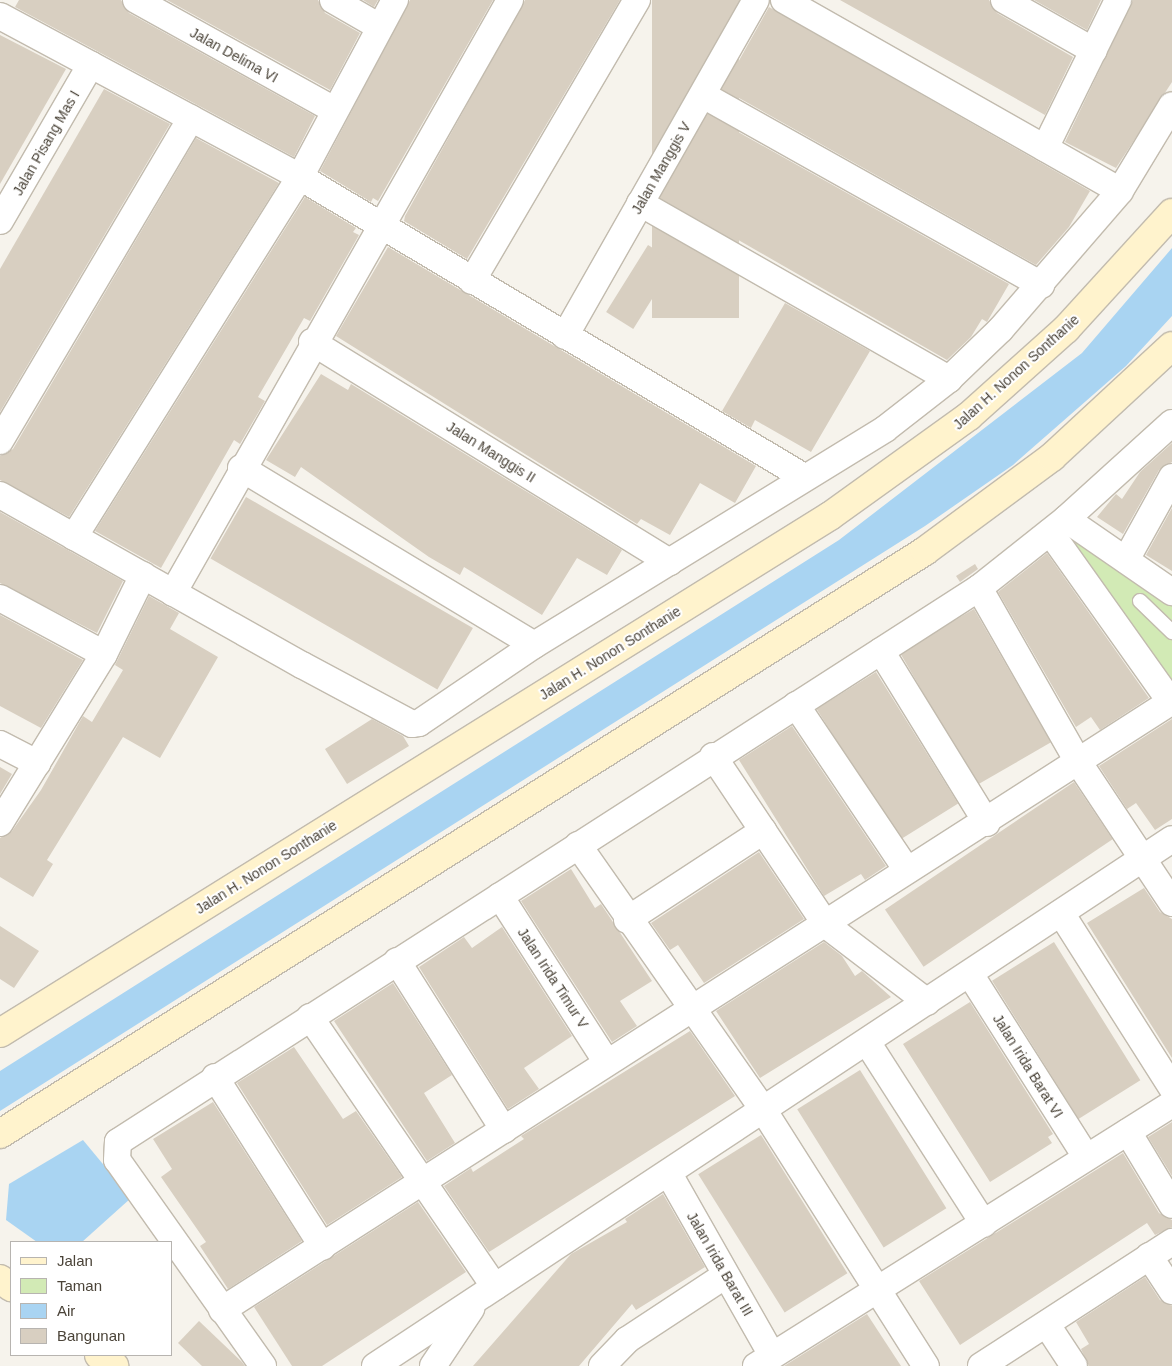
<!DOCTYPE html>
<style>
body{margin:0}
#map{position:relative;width:1172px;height:1366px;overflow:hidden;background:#f6f3ec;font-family:Helvetica,sans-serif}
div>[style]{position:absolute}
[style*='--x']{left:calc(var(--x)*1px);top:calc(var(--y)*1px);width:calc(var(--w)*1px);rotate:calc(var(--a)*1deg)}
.green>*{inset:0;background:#d2eab5}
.water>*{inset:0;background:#a9d4f2}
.building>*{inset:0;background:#d8cfc1;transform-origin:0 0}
.roads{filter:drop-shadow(1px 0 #c2bbae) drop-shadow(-1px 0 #c2bbae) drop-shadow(0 1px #c2bbae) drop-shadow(0 -1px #c2bbae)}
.lane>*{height:14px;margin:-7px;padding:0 7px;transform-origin:7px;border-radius:7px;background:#fff}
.street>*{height:26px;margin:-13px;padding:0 13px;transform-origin:13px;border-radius:13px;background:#fff}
.secondary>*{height:28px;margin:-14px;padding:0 14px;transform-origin:14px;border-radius:14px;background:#fff3cd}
span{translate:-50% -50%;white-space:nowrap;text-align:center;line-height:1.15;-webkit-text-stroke:4px #fff;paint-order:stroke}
.street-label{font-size:14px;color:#4b4439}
.legend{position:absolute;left:10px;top:1241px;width:162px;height:115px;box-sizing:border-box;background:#fff;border:1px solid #b7b4b0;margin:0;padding:6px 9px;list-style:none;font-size:15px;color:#4b4439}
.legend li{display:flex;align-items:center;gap:10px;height:25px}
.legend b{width:25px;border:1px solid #b7b4b0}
</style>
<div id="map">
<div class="green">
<i style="clip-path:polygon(1066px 519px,1172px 592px,1172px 701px,1050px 532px)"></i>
</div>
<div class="water">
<i style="clip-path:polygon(1172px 248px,1172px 316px,1126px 366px,1013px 465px,925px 526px,0 1111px,0 1071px,839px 540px,1082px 353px)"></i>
<i style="clip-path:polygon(83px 1140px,131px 1198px,82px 1242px,37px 1242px,6px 1220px,9px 1184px)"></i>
</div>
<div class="building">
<i style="clip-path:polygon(19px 0,121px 0,129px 13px,315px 116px,294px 157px,15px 7px)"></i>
<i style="clip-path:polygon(167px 0,318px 0,325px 13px,360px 33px,330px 90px)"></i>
<i style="clip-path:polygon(363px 0,378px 0,374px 7px)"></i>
<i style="clip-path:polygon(410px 0,493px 0,378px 201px,373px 198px,371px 202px,320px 171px)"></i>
<i style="clip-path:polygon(525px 0,620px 0,467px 259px,404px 221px,405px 216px)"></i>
<i style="left:652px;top:0;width:87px;height:318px"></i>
<i style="clip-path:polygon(840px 0,989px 0,997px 13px,1073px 57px,1045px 115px)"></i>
<i style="clip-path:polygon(1034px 0,1101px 0,1087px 30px)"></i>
<i style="clip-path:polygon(1133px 0,1172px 0,1172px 82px,1116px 168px,1065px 142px)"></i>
<i style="clip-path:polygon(769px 7px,1090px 191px,1069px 227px,1036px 265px,723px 89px)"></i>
<i style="clip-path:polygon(0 35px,66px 69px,0 184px)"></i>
<i style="clip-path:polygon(104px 89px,170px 124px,0 412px,0 269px)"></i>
<i style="clip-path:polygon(708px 115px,1009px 284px,987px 322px,982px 319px,971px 337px,947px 360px,662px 196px)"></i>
<i style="clip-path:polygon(196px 138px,279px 183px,69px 517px,0 480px,0 456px,13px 449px)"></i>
<i style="clip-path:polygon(305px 197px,356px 228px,353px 232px,359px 235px,310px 321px,304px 318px,258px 397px,265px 401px,240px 444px,234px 440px,161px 568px,95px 531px)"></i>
<i style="left:648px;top:245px;width:32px;height:79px;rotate:32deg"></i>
<i style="clip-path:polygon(388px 247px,756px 466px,735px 503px,700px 483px,670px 535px,641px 519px,637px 524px,336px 336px)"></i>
<i style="clip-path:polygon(785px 303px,870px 351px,811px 452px,755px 420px,751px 428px,722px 411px)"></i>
<i style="clip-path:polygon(321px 374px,348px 390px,351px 384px,622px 550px,607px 575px,577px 558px,542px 615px,464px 567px,460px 575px,429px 557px,301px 467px,295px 477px,266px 460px)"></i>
<i style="clip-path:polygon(1172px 443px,1172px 462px,1159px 470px,1123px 534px,1097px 517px,1116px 494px,1122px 499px,1140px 472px)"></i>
<i style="left:246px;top:497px;width:262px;height:71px;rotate:30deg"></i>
<i style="clip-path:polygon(1172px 508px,1172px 571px,1146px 555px)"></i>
<i style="clip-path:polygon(0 512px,123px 581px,97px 633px,0 583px)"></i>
<i style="clip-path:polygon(1047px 553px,1149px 698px,1100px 730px,1091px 717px,1076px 727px,998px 592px)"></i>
<i style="clip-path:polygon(975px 564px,978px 569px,960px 582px,956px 576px)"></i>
<i style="clip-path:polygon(149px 596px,179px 613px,170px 629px,218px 657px,160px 758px,123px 737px,47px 860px,53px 864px,33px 897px,0 877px,0 838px,12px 831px,41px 790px,83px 716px,92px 722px,123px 670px,115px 665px)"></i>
<i style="left:974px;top:609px;width:154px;height:86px;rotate:60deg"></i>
<i style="clip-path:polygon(0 615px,83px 660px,41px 728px,0 706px)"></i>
<i style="left:876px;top:672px;width:155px;height:70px;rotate:58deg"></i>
<i style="clip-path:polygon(372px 719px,403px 736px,409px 746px,347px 784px,325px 749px)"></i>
<i style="clip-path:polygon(1172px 719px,1172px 819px,1155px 830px,1136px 803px,1127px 809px,1099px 766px)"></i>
<i style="clip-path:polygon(792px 726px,886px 866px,865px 880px,861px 874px,824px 896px,739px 760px)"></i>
<i style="clip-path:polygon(0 767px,12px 774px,0 794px)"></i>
<i style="left:1074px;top:782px;width:69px;height:228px;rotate:56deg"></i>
<i style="clip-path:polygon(759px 852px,804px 919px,704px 983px,678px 945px,670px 950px,651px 923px)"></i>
<i style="clip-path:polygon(571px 869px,595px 908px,601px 904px,652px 981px,620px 1001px,637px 1026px,612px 1042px,521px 901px)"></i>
<i style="clip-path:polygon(1144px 888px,1160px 912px,1172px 919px,1172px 1058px,1087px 923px)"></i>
<i style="clip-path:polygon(0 926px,39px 951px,14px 988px,0 979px)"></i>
<i style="clip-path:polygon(502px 927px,572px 1036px,524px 1068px,539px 1089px,508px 1109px,419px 967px,464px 937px,472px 948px)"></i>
<i style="clip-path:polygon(824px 942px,842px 956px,855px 976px,862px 971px,891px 997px,760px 1078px,716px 1011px)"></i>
<i style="left:1054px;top:942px;width:163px;height:73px;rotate:58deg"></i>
<i style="clip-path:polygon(393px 983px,452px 1075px,424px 1093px,455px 1143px,427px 1161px,334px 1021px)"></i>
<i style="clip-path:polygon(970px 1002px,1053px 1134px,1048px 1137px,1052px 1143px,990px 1182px,903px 1044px)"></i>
<i style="clip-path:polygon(690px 1031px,735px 1096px,489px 1252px,444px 1186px,471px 1168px,473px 1172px,524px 1139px,521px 1136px)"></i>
<i style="clip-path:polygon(294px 1047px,343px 1119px,356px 1111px,402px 1177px,327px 1225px,237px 1083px)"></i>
<i style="left:860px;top:1070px;width:163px;height:74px;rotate:58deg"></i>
<i style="clip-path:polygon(213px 1102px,302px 1241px,228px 1289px,200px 1246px,206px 1242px,161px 1177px,172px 1169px,153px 1139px)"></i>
<i style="clip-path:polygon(1172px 1122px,1172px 1176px,1148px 1137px)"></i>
<i style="left:761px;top:1135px;width:163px;height:74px;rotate:58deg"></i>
<i style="clip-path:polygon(1123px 1153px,1159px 1213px,1172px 1220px,1172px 1227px,1155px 1235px,1147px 1223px,960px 1345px,919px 1281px)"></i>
<i style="clip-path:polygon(663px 1194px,705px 1267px,636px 1310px,632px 1304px,579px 1366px,473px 1366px,571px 1254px,627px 1222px,625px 1219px)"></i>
<i style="clip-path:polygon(418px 1202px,466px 1272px,322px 1366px,292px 1366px,254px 1307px)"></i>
<i style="clip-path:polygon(1145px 1277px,1160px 1300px,1172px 1306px,1172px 1366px,1089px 1366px,1081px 1349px,1089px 1344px,1076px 1322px)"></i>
<i style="clip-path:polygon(867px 1314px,901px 1366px,784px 1366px)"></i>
<i style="clip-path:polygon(199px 1321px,242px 1362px,245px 1366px,202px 1366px,178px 1343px)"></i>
</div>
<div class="roads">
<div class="lane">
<i style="--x:1140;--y:601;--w:45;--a:44.1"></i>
</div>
<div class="street">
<i style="--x:136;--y:0;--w:225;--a:29"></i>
<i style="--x:333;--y:0;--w:54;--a:29.9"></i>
<i style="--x:784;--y:0;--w:386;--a:29.6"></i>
<i style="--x:1004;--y:0;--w:103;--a:29.5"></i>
<i style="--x:0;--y:16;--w:340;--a:28.2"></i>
<i style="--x:300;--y:177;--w:587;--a:30.76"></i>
<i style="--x:703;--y:95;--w:388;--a:29.3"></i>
<i style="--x:1045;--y:148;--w:165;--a:-63.7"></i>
<i style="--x:640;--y:203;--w:356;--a:29.7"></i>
<i style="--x:0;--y:221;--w:181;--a:-59.9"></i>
<i style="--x:472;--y:281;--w:326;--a:-59.6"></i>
<i style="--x:565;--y:336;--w:386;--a:-60.4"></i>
<i style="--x:312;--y:342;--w:420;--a:31.6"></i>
<i style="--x:0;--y:441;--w:375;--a:-59.4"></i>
<i style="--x:241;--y:468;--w:342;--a:31.1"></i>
<i style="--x:0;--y:495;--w:347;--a:29.4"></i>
<i style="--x:302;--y:665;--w:125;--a:28.2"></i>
<i style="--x:412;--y:724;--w:7;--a:-8"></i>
<i style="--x:419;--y:723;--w:139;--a:-34.1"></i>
<i style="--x:534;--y:645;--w:412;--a:-31.6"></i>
<i style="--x:885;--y:429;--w:81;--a:-38"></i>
<i style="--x:949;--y:379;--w:72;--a:-43.9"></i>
<i style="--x:1001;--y:329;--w:182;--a:-49.2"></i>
<i style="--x:1120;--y:191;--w:100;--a:-58.8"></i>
<i style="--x:1066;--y:519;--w:129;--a:34.6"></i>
<i style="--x:1050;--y:532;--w:209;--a:54.6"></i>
<i style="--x:74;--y:537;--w:425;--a:-57.9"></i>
<i style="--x:300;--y:177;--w:201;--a:-61.8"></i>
<i style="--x:1126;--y:560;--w:95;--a:-61"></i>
<i style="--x:979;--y:588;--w:202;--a:60.3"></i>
<i style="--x:1079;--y:763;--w:168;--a:56.4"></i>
<i style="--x:173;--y:593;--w:682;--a:-60.39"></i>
<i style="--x:0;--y:598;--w:118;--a:28.3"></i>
<i style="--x:881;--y:651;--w:202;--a:58.4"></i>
<i style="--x:796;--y:705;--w:199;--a:56.1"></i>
<i style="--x:0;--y:744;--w:42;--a:27.2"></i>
<i style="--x:713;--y:756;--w:203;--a:56.2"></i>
<i style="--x:826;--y:925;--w:127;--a:37.3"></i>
<i style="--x:0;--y:823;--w:198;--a:-58.4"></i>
<i style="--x:104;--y:654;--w:88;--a:-63.7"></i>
<i style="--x:578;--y:845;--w:325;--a:55"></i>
<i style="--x:764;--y:1111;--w:302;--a:57.6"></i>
<i style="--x:500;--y:896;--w:196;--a:57.3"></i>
<i style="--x:1061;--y:913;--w:207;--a:57.6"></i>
<i style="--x:627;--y:920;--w:163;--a:-33.2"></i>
<i style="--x:397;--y:961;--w:200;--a:57.7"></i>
<i style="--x:970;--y:974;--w:217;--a:57.6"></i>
<i style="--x:310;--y:1017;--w:327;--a:55.6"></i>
<i style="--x:867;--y:1042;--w:216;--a:57.3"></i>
<i style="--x:215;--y:1077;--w:201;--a:57.6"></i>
<i style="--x:1128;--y:1132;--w:85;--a:58.9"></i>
<i style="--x:669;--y:1174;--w:208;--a:60.4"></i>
<i style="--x:1149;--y:1256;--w:42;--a:56.7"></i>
<i style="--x:222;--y:1310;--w:1128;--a:-32.66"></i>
<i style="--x:1047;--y:1325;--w:49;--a:56.6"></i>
<i style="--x:263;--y:1366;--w:252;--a:-125.3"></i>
<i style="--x:117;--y:1160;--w:18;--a:-87"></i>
<i style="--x:118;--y:1142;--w:1024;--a:-32.76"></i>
<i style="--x:979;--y:588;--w:111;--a:-38.4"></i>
<i style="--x:1066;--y:519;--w:143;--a:-42.2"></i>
<i style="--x:375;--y:1366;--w:955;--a:-33.47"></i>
<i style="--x:433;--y:1366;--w:69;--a:-56.3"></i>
<i style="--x:602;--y:1366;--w:36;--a:-46"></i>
<i style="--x:627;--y:1340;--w:118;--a:-33.3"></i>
<i style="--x:756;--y:1366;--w:492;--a:-32.2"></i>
<i style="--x:981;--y:1366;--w:228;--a:-33"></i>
</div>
<div class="secondary">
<i style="--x:0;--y:1033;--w:978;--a:-31.92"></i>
<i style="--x:830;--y:516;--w:171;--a:-35.7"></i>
<i style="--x:969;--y:416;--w:130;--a:-41.9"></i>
<i style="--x:1066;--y:329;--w:157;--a:-47.6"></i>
<i style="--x:0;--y:1134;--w:1093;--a:-32.22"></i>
<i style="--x:925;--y:551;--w:158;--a:-36.5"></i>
<i style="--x:1052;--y:457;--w:163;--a:-42.8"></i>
<i style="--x:0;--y:1279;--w:14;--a:36"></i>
<i style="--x:99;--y:1355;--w:19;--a:36"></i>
</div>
</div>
<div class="street-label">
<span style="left:234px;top:55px;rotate:29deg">Jalan Delima VI</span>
<span style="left:46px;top:143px;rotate:-60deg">Jalan Pisang Mas I</span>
<span style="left:661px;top:168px;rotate:-60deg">Jalan Manggis V</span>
<span style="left:1016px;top:372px;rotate:-42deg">Jalan H. Nonon Sonthanie</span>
<span style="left:491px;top:452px;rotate:32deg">Jalan Manggis II</span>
<span style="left:610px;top:653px;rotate:-32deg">Jalan H. Nonon Sonthanie</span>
<span style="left:266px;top:867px;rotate:-32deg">Jalan H. Nonon Sonthanie</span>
<span style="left:553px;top:978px;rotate:57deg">Jalan Irida Timur V</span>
<span style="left:1028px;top:1066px;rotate:58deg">Jalan Irida Barat VI</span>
<span style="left:720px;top:1264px;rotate:60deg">Jalan Irida Barat III</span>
</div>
<ul class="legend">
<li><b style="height:6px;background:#fff3cd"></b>Jalan</li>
<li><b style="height:14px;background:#d2eab5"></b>Taman</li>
<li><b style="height:14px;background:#a9d4f2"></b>Air</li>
<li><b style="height:14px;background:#d8cfc1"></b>Bangunan</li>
</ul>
</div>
